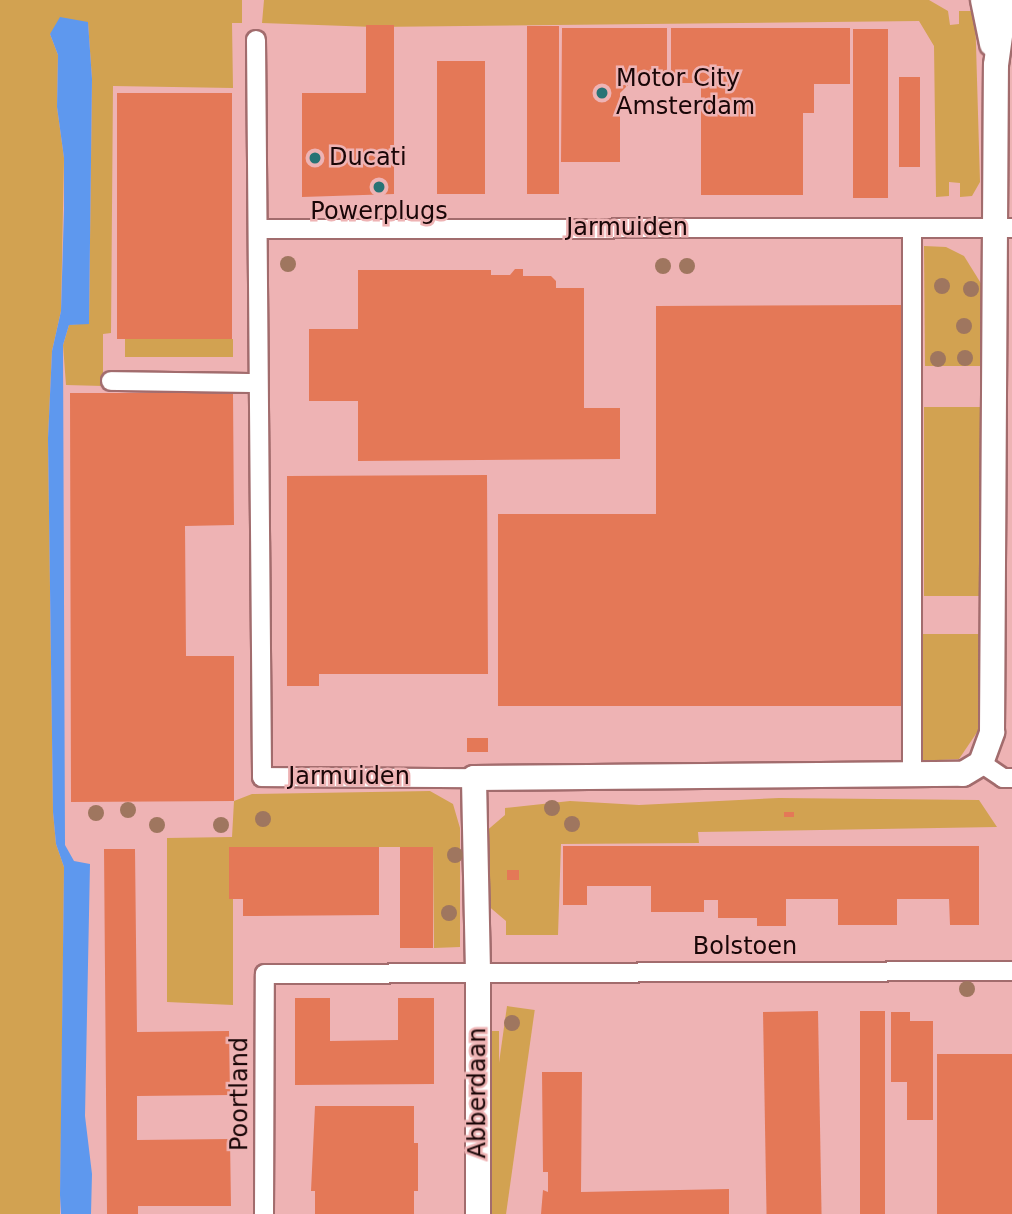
<!DOCTYPE html>
<style>
body{margin:0}
#map{position:relative;width:1012px;height:1214px;overflow:hidden;background:#eeb3b4;font-family:"DejaVu Sans",sans-serif}
div>[style]{position:absolute}
[style*='--x']{left:calc(var(--x)*1px);top:calc(var(--y)*1px);width:calc(var(--w)*1px);rotate:calc(var(--a)*1deg)}
.green>*{inset:0;background:#d2a251;transform-origin:0 0}
.water>*{inset:0;background:#5e98ee}
.building>*{inset:0;background:#e47857;transform-origin:0 0}
.roads{filter:drop-shadow(2px 0 #a26c6d) drop-shadow(-2px 0 #a26c6d) drop-shadow(0 2px #a26c6d) drop-shadow(0 -2px #a26c6d)}
.street>*{height:18px;margin:-9px;padding:0 9px;transform-origin:9px;border-radius:9px;background:#fff}
.secondary>*{height:24px;margin:-12px;padding:0 12px;transform-origin:12px;border-radius:12px;background:#fff}
.trees>*{width:16px;height:16px;margin:-8px;border-radius:50%;background:#9f765f}
.dots>*{width:19px;height:19px;translate:-50% -50%;box-sizing:border-box;border:4px solid #eeb3b4;border-radius:50%}
span{translate:-50% -50%;white-space:nowrap;text-align:center;line-height:1.15;-webkit-text-stroke:5px #eeb3b4;paint-order:stroke}
.poi-label{font-size:24px;color:#190607}
.left{translate:0 -50%;text-align:left}
.street-label{font-size:24px;color:#190607}
</style>
<div id="map">
<div class="green">
<i style="clip-path:polygon(0 0,242px 0,242px 23px,232px 23px,233px 88px,113px 86px,111px 333px,103px 334px,103px 386px,66px 385px,63px 345px,69px 325px,89px 323px,92px 79px,88px 23px,50px 34px,58px 55px,57px 107px,64px 158px,61px 311px,52px 351px,48px 438px,53px 812px,56px 844px,64px 867px,60px 1214px,0 1214px)"></i>
<i style="clip-path:polygon(264px 0,929px 0,948px 11px,950px 25px,959px 24px,959px 11px,975px 11px,980px 182px,972px 196px,960px 197px,960px 183px,949px 182px,949px 196px,936px 197px,934px 46px,919px 21px,374px 27px,262px 23px)"></i>
<i style="clip-path:polygon(924px 246px,946px 247px,964px 256px,982px 285px,984px 366px,925px 366px)"></i>
<i style="left:125px;top:339px;width:108px;height:18px"></i>
<i style="left:924px;top:407px;width:60px;height:189px"></i>
<i style="clip-path:polygon(923px 634px,984px 634px,984px 722px,959px 759px,922px 761px)"></i>
<i style="clip-path:polygon(430px 791px,453px 804px,460px 828px,460px 947px,434px 948px,433px 847px,233px 847px,233px 1005px,167px 1002px,167px 838px,232px 837px,234px 801px,252px 794px)"></i>
<i style="clip-path:polygon(779px 798px,979px 800px,997px 827px,698px 832px,699px 843px,561px 844px,558px 935px,506px 935px,506px 921px,486px 904px,484px 833px,505px 815px,505px 808px,570px 801px,639px 805px)"></i>
<i style="left:507px;top:1006px;width:28px;height:208px;rotate:8deg"></i>
<i style="left:487px;top:1031px;width:12px;height:176px"></i>
</div>
<div class="water">
<i style="clip-path:polygon(60px 17px,88px 22px,92px 79px,89px 324px,69px 325px,63px 345px,65px 845px,74px 861px,90px 864px,85px 1116px,92px 1174px,91px 1214px,61px 1214px,60px 1195px,64px 867px,56px 844px,53px 812px,48px 438px,52px 351px,61px 311px,64px 209px,64px 158px,57px 107px,58px 55px,50px 34px)"></i>
</div>
<div class="building">
<i style="clip-path:polygon(366px 25px,394px 25px,394px 194px,302px 197px,302px 93px,366px 93px)"></i>
<i style="left:527px;top:26px;width:32px;height:168px"></i>
<i style="clip-path:polygon(562px 28px,667px 28px,667px 77px,636px 77px,620px 93px,620px 162px,561px 162px)"></i>
<i style="clip-path:polygon(671px 28px,850px 28px,850px 84px,814px 84px,814px 113px,803px 113px,803px 195px,701px 195px,701px 83px,671px 83px)"></i>
<i style="left:853px;top:29px;width:35px;height:169px"></i>
<i style="left:437px;top:61px;width:48px;height:133px"></i>
<i style="left:899px;top:77px;width:21px;height:90px"></i>
<i style="left:117px;top:93px;width:115px;height:246px"></i>
<i style="clip-path:polygon(515px 269px,523px 269px,523px 276px,551px 276px,556px 281px,556px 288px,584px 288px,584px 408px,620px 408px,620px 459px,358px 461px,358px 401px,309px 401px,309px 329px,358px 329px,358px 270px,491px 270px,491px 275px,510px 275px)"></i>
<i style="clip-path:polygon(901px 305px,901px 449px,906px 449px,906px 562px,902px 562px,902px 706px,498px 706px,498px 514px,656px 514px,656px 306px)"></i>
<i style="clip-path:polygon(70px 393px,233px 393px,234px 525px,185px 526px,186px 656px,234px 656px,234px 801px,71px 802px)"></i>
<i style="clip-path:polygon(487px 475px,488px 674px,319px 674px,319px 686px,287px 686px,287px 476px)"></i>
<i style="left:467px;top:738px;width:21px;height:14px"></i>
<i style="left:784px;top:812px;width:10px;height:5px"></i>
<i style="clip-path:polygon(563px 846px,979px 846px,979px 925px,950px 925px,949px 899px,897px 899px,897px 925px,838px 925px,838px 899px,786px 899px,786px 926px,757px 926px,757px 918px,718px 918px,718px 900px,704px 900px,704px 912px,651px 912px,651px 886px,587px 886px,587px 905px,563px 905px)"></i>
<i style="clip-path:polygon(229px 847px,379px 847px,379px 915px,243px 916px,243px 899px,229px 899px)"></i>
<i style="left:400px;top:847px;width:33px;height:101px"></i>
<i style="clip-path:polygon(104px 849px,135px 849px,137px 1032px,229px 1031px,230px 1095px,137px 1096px,137px 1140px,230px 1139px,231px 1206px,138px 1206px,138px 1214px,107px 1214px)"></i>
<i style="left:507px;top:870px;width:12px;height:10px"></i>
<i style="clip-path:polygon(295px 998px,330px 998px,330px 1041px,398px 1040px,398px 998px,434px 998px,434px 1084px,295px 1085px)"></i>
<i style="left:818px;top:1011px;width:203px;height:55px;rotate:89deg"></i>
<i style="left:860px;top:1011px;width:25px;height:203px"></i>
<i style="clip-path:polygon(891px 1012px,910px 1012px,910px 1021px,933px 1021px,933px 1120px,907px 1120px,907px 1082px,891px 1082px)"></i>
<i style="left:937px;top:1054px;width:75px;height:160px"></i>
<i style="clip-path:polygon(542px 1072px,582px 1072px,581px 1192px,729px 1189px,729px 1214px,541px 1214px,543px 1190px,548px 1192px,548px 1172px,543px 1172px)"></i>
<i style="clip-path:polygon(315px 1106px,414px 1106px,414px 1143px,418px 1143px,418px 1191px,414px 1191px,414px 1214px,315px 1214px,315px 1191px,311px 1191px)"></i>
</div>
<div class="roads">
<div class="street">
<i style="--x:256;--y:40;--w:737;--a:89.53"></i>
<i style="--x:262;--y:777;--w:212;--a:0.3"></i>
<i style="--x:259;--y:229;--w:753;--a:-0.08"></i>
<i style="--x:111;--y:381;--w:147;--a:0.8"></i>
<i style="--x:981;--y:763;--w:27;--a:34"></i>
<i style="--x:1003;--y:778;--w:9;--a:0"></i>
<i style="--x:912;--y:775;--w:547;--a:-90"></i>
<i style="--x:264;--y:1214;--w:240;--a:-89.8"></i>
<i style="--x:265;--y:974;--w:747;--a:-0.23"></i>
</div>
<div class="secondary">
<i style="--x:983;--y:0;--w:45;--a:78.4"></i>
<i style="--x:478;--y:1214;--w:243;--a:-90"></i>
<i style="--x:478;--y:971;--w:193;--a:-91.2"></i>
<i style="--x:474;--y:778;--w:489;--a:-0.5"></i>
<i style="--x:963;--y:774;--w:21;--a:-31"></i>
<i style="--x:981;--y:763;--w:33;--a:-70"></i>
<i style="--x:992;--y:732;--w:667;--a:-89.66"></i>
<i style="--x:996;--y:65;--w:66;--a:-82.1"></i>
</div>
</div>
<div class="trees">
<i style="left:288px;top:264px"></i>
<i style="left:663px;top:266px"></i>
<i style="left:687px;top:266px"></i>
<i style="left:942px;top:286px"></i>
<i style="left:971px;top:289px"></i>
<i style="left:964px;top:326px"></i>
<i style="left:965px;top:358px"></i>
<i style="left:938px;top:359px"></i>
<i style="left:552px;top:808px"></i>
<i style="left:128px;top:810px"></i>
<i style="left:96px;top:813px"></i>
<i style="left:263px;top:819px"></i>
<i style="left:572px;top:824px"></i>
<i style="left:157px;top:825px"></i>
<i style="left:221px;top:825px"></i>
<i style="left:455px;top:855px"></i>
<i style="left:449px;top:913px"></i>
<i style="left:967px;top:989px"></i>
<i style="left:512px;top:1023px"></i>
</div>
<div class="dots">
<i style="left:602px;top:93px;background:#287375"></i>
<i style="left:315px;top:158px;background:#287375"></i>
<i style="left:379px;top:187px;background:#287375"></i>
</div>
<div class="poi-label">
<span class="left" style="left:616px;top:93px">Motor City<br>Amsterdam</span>
<span class="left" style="left:329px;top:158px">Ducati</span>
<span style="left:379px;top:212px">Powerplugs</span>
</div>
<div class="street-label">
<span style="left:627px;top:228px">Jarmuiden</span>
<span style="left:349px;top:777px">Jarmuiden</span>
<span style="left:745px;top:947px">Bolstoen</span>
<span style="left:478px;top:1093px;rotate:-90deg">Abberdaan</span>
<span style="left:240px;top:1094px;rotate:-90deg">Poortland</span>
</div>
</div>
